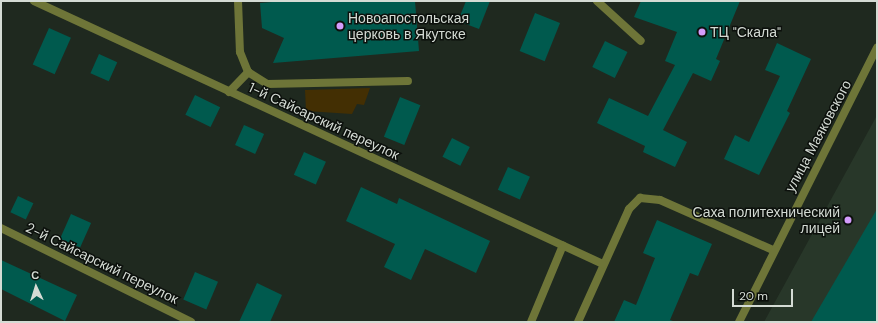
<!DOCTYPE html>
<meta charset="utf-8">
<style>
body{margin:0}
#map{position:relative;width:878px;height:323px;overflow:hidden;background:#1f291f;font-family:"DM Sans",sans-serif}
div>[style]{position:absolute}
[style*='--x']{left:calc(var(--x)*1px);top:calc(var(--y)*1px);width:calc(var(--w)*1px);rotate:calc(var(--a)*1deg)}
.built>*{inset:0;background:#283729}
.green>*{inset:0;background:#432f03}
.building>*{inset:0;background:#005a4e;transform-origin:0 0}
.lane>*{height:8px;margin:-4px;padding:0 4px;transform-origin:4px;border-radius:4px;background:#6e7538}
.street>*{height:8px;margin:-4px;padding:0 4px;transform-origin:4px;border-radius:4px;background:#6e7538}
.dots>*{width:11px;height:11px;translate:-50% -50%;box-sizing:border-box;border:2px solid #0c100c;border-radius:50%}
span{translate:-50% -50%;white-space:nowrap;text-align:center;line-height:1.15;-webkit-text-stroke:3px #0c100c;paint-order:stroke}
.poi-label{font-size:14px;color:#d4dbd4}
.left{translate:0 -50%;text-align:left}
.right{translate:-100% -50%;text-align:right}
.street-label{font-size:14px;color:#d4dbd4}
.frame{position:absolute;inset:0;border:2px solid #d4dbd4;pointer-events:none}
.north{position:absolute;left:16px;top:267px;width:40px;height:40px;-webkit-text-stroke:3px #0c100c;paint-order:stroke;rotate:356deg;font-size:11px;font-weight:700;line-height:16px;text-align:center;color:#d4dbd4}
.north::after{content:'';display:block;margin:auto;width:14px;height:18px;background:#d4dbd4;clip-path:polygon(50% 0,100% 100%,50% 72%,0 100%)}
.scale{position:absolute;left:732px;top:289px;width:61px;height:18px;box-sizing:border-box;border:2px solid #d4dbd4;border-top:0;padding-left:5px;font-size:12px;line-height:14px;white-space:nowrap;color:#d4dbd4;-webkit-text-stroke:3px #0c100c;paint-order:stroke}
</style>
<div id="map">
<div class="built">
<i style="clip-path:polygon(877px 115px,877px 322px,764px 322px,875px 119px)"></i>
</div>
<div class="green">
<i style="clip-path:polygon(370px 88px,364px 105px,357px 104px,352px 114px,306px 111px,305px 90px)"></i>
</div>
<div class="building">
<i style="clip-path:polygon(284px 1px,415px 1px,419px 51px,273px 63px,284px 38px,262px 28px,260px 3px)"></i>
<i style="clip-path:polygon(466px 1px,490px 1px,479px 29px,458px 21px)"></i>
<i style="clip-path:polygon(641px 1px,740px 1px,716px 59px,720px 61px,711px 81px,693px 73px,663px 130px,687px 142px,675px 167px,643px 152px,645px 146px,597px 123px,609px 98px,648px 116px,675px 65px,665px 61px,677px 32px,634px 17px)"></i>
<i style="left:535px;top:13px;width:27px;height:41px;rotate:22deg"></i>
<i style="left:49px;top:28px;width:24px;height:40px;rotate:24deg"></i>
<i style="left:605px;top:41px;width:25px;height:29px;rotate:26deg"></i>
<i style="clip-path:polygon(777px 43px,811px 59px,787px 111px,790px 113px,759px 175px,724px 159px,735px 135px,749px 142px,780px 76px,765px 70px)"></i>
<i style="left:99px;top:54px;width:20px;height:21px;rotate:24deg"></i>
<i style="left:195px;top:95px;width:28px;height:22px;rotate:26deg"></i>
<i style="left:400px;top:97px;width:22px;height:43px;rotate:22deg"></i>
<i style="left:244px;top:125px;width:22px;height:22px;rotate:24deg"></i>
<i style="left:452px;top:138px;width:20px;height:21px;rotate:27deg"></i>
<i style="left:304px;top:152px;width:24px;height:25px;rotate:24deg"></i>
<i style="left:508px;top:167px;width:24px;height:25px;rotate:24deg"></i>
<i style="clip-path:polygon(361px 187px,397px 204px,399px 198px,490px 241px,476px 273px,425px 249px,411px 280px,384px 267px,395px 244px,346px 221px)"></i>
<i style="left:18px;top:196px;width:17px;height:18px;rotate:25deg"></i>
<i style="clip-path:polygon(877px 209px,877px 322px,811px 322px)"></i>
<i style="left:71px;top:214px;width:22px;height:27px;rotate:24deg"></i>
<i style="clip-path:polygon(657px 220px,712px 244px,698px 276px,690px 273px,670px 320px,676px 322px,614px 322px,624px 300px,636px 305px,655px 258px,643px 253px)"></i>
<i style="clip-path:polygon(1px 260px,77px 295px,65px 321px,1px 289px)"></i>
<i style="left:195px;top:272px;width:25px;height:30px;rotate:23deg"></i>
<i style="clip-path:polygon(257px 283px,282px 295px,270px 322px,239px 322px)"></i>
</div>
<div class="lane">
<i style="--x:238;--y:1;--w:51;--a:87.8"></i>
<i style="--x:240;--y:52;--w:22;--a:68"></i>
<i style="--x:248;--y:72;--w:22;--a:32"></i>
<i style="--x:267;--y:84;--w:141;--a:-1.2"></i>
<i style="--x:597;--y:1;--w:59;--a:42.3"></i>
<i style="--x:229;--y:92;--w:28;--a:-46"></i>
<i style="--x:531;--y:322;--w:83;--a:-67.4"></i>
<i style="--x:578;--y:322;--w:124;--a:-65.7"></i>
<i style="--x:629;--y:209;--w:16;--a:-45"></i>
<i style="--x:640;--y:198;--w:20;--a:6"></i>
<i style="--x:660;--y:200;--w:124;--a:23.9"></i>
</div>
<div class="street">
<i style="--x:34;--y:1;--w:627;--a:24.81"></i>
<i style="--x:1;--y:228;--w:212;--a:26.3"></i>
<i style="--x:739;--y:322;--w:307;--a:-63.3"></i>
</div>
<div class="dots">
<i style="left:340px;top:26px;background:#d39cfc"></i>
<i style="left:702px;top:32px;background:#d39cfc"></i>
<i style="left:848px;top:220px;background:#d39cfc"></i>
</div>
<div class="poi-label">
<span class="left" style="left:348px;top:26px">Новоапостольская<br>церковь в Якутске</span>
<span class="left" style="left:710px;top:32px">ТЦ "Скала"</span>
<span class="right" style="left:840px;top:220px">Саха политехнический<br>лицей</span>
</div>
<div class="street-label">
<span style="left:324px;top:121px;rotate:25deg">1-й Сайсарский переулок</span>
<span style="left:818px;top:136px;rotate:-62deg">улица Маяковского</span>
<span style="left:102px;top:263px;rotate:26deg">2-й Сайсарский переулок</span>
</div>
<div class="frame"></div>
<div class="north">С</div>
<div class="scale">20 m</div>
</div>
